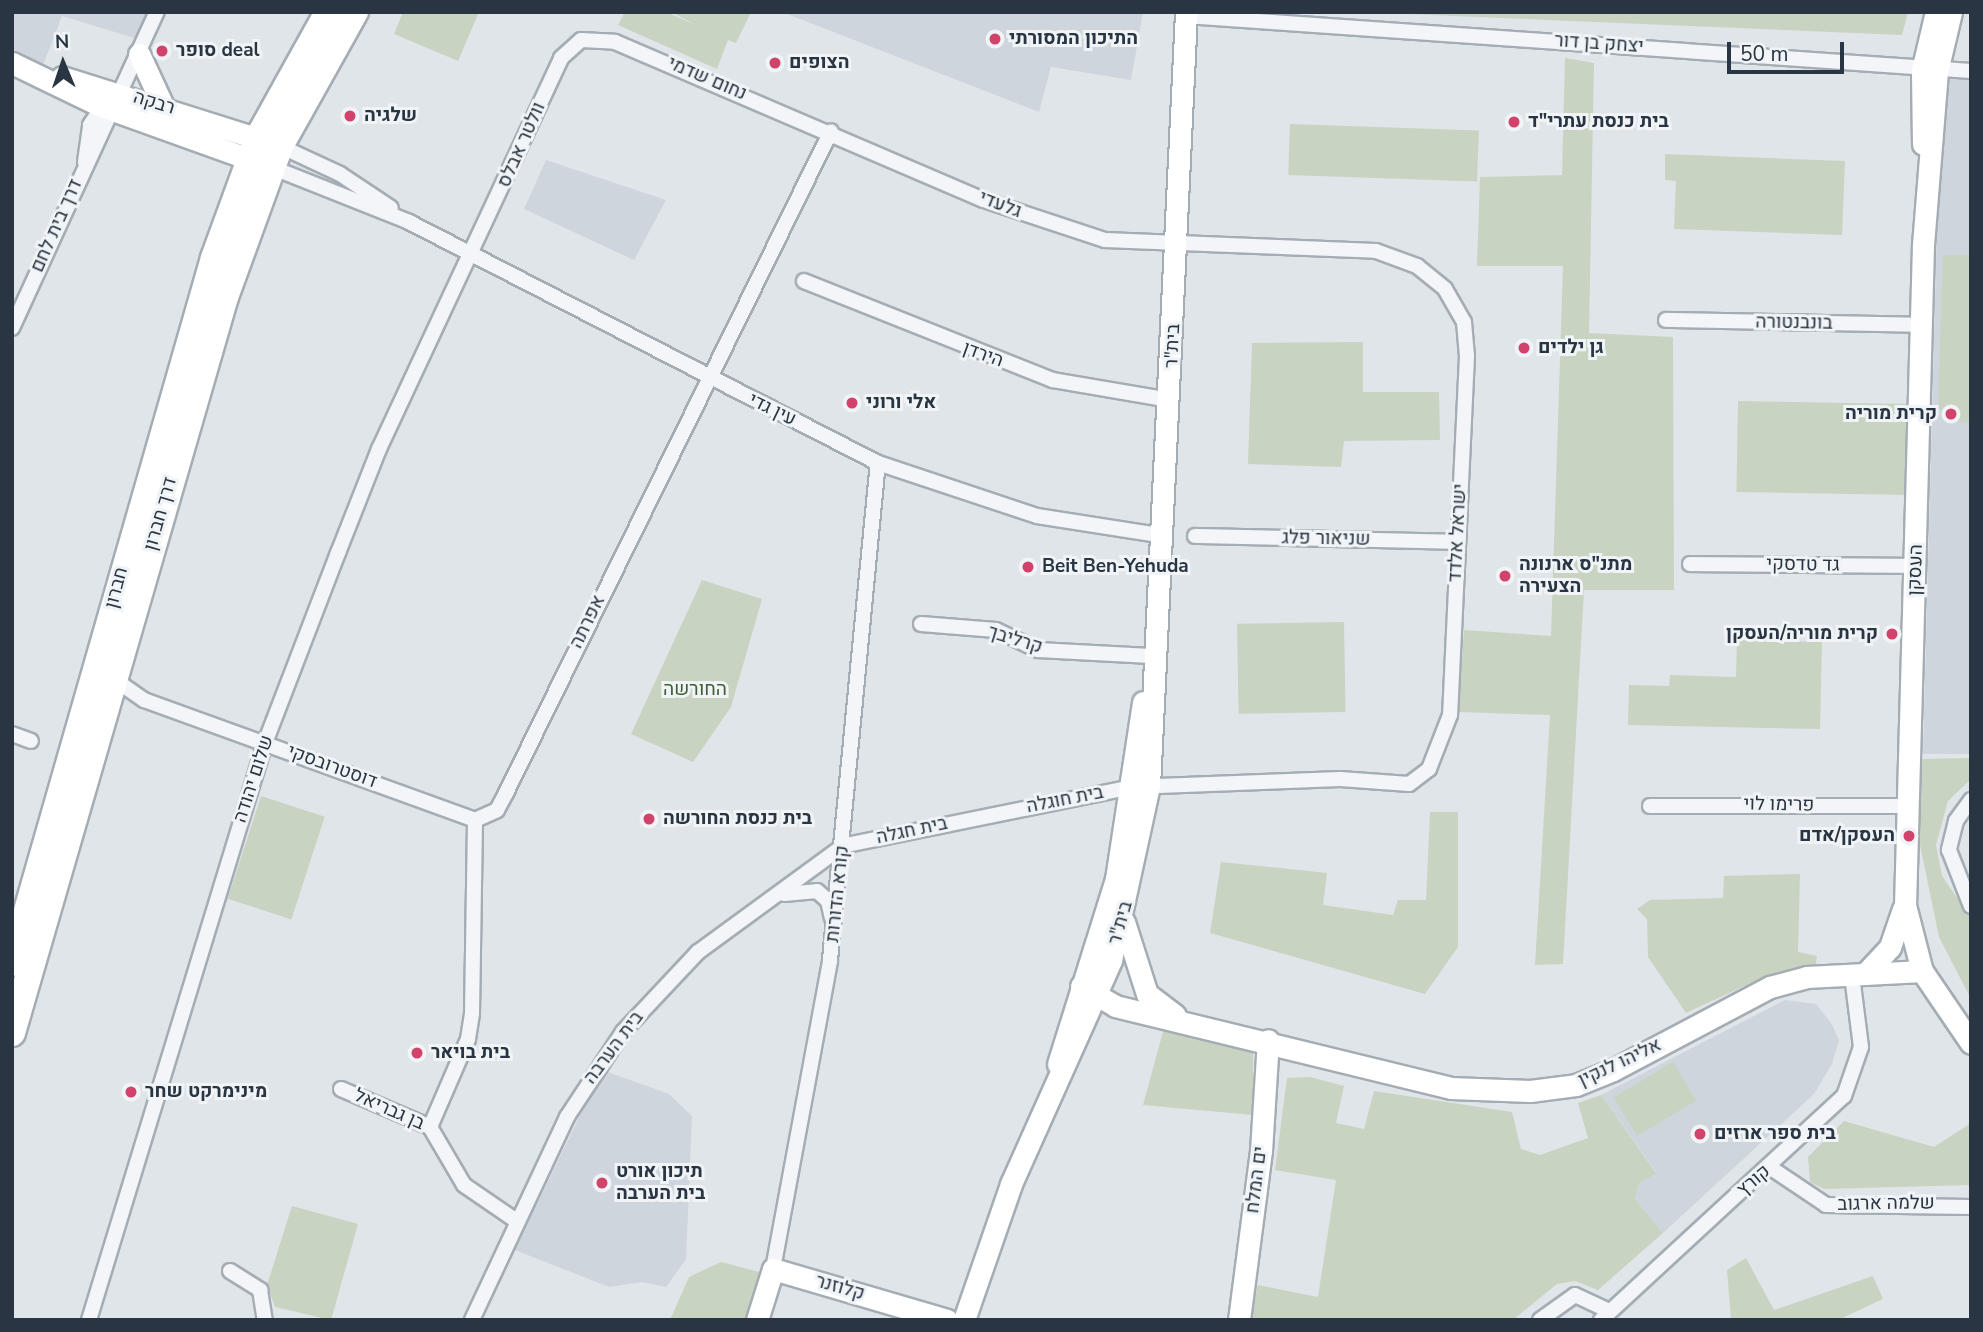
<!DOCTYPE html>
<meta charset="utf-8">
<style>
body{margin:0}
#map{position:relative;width:1983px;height:1332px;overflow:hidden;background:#e0e5ea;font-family:"Nunito Sans",Heebo,sans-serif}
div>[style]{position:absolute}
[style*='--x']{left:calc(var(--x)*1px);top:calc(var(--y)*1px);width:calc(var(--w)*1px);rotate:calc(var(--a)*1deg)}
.built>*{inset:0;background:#ced5dc}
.green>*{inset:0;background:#c8d4c1;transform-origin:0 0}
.roads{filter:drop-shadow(2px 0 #a5adb4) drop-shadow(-2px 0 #a5adb4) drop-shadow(0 2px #a5adb4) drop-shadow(0 -2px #a5adb4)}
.street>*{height:14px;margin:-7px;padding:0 7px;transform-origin:7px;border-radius:7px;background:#f3f5f8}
.secondary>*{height:21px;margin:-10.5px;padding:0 10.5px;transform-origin:10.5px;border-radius:10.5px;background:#fff}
.highway>*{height:26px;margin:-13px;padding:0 13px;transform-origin:13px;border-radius:13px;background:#fff}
.dots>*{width:19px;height:19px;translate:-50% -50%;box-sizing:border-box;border:4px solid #f0f4f7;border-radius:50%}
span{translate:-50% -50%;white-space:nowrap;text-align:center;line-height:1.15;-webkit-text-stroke:6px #f0f4f7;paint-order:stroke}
.poi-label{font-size:19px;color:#293542;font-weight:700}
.left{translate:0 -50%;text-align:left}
.right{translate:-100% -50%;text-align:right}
.street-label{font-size:19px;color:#293542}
.park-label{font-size:19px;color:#425e36}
.frame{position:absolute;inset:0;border:14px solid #293542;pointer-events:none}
.north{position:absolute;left:28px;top:28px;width:70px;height:70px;-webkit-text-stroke:5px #f0f4f7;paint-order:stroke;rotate:358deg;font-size:19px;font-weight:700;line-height:28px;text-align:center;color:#293542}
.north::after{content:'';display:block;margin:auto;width:24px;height:32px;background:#293542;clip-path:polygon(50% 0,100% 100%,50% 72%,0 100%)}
.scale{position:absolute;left:1727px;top:42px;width:117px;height:32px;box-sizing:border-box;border:4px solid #293542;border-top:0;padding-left:9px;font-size:21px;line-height:24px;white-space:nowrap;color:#293542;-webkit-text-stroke:5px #f0f4f7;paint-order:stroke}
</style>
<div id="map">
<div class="built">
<i style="clip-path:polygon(12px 12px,149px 12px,138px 39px,62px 16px,43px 65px,12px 53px)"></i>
<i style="clip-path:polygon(782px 12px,1143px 12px,1131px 80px,1051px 67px,1039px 112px)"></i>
<i style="clip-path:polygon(1941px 74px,1971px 75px,1971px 754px,1923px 754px)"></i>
<i style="clip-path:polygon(546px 160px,666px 200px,634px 260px,524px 209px)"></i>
<i style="clip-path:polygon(1785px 1000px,1816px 1004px,1831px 1023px,1839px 1040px,1832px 1064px,1814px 1094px,1663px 1233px,1635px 1199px,1639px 1184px,1656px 1172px,1601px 1095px)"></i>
<i style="clip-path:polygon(602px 1070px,669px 1094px,692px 1116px,686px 1259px,666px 1287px,642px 1282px,609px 1287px,515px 1250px)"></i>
</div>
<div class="green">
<i style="clip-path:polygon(403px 12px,479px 12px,458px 61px,394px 34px)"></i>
<i style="clip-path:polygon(625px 12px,666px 12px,696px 25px,671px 12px,751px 12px,736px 43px,728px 40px,717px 69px,618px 25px)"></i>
<i style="clip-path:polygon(1360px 12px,1908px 12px,1902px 35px)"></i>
<i style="clip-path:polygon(1565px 58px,1594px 63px,1589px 333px,1673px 337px,1674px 590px,1584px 590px,1563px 964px,1535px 965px,1550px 715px,1458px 712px,1464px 630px,1551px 636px,1563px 266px,1477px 266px,1480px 177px,1562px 175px)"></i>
<i style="left:1290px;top:124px;width:189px;height:51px;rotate:2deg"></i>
<i style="clip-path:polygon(1665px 154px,1845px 161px,1842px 235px,1674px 229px,1676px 181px,1665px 180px)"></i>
<i style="clip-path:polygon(1943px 255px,1971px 255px,1971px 421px,1962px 423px,1938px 408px)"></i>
<i style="clip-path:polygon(1363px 342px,1363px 392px,1439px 392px,1440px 440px,1344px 441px,1341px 467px,1248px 464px,1252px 343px)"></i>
<i style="left:1738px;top:401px;width:172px;height:91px;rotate:1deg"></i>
<i style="clip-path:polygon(702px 580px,762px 599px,731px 707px,693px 762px,631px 734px)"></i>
<i style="left:1344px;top:622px;width:90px;height:107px;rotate:89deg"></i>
<i style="clip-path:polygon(1737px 640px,1822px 642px,1820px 729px,1628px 725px,1629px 685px,1669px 686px,1670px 675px,1736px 677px)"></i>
<i style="clip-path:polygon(1971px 758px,1971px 779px,1948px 801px,1936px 845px,1942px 876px,1971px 918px,1971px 999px,1939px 937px,1919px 840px,1921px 759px)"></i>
<i style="left:261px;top:796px;width:67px;height:108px;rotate:18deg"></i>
<i style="clip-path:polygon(1430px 812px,1458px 812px,1458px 947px,1425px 994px,1210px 933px,1221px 862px,1327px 873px,1323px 905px,1393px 915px,1398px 900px,1426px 900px)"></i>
<i style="clip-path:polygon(1800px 874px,1798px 952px,1817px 956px,1815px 970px,1768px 975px,1686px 1013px,1648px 957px,1647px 919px,1637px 909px,1650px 900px,1723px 898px,1724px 876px)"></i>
<i style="clip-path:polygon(1164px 1028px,1253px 1047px,1253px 1115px,1143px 1105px)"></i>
<i style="left:1673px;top:1062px;width:45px;height:69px;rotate:59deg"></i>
<i style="clip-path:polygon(1310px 1077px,1344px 1086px,1336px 1123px,1364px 1129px,1374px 1091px,1512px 1112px,1521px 1149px,1540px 1155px,1588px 1138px,1578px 1103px,1601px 1095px,1656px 1173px,1639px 1184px,1635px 1199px,1663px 1233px,1598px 1290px,1575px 1281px,1557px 1284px,1513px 1320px,1249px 1320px,1258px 1285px,1318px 1297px,1336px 1180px,1275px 1170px,1287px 1078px)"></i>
<i style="clip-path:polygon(1844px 1121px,1934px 1147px,1971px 1123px,1971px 1185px,1824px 1189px,1810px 1182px,1808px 1157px)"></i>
<i style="clip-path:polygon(292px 1206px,358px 1224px,331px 1320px,275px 1307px,267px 1285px)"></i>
<i style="clip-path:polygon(1746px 1258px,1774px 1310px,1873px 1276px,1883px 1299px,1838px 1320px,1731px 1320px,1727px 1270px)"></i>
<i style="clip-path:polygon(721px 1262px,763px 1273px,744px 1320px,670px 1320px,689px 1277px)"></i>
</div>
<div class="roads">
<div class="street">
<i style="--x:1186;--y:16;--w:787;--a:4.01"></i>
<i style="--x:280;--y:146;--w:66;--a:25"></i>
<i style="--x:340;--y:174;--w:61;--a:33.7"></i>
<i style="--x:85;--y:162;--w:37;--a:-82"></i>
<i style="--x:90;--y:125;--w:29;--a:-56"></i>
<i style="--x:271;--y:167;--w:149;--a:21.7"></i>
<i style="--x:409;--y:222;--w:527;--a:27.2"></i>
<i style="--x:878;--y:463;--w:168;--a:18.4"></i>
<i style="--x:1037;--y:516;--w:123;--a:8.9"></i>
<i style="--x:804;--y:281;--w:268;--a:21.7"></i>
<i style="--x:1053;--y:380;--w:119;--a:9.7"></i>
<i style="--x:1666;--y:320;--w:257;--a:1.1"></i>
<i style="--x:12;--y:328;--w:348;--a:-65.4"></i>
<i style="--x:1195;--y:536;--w:262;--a:1.3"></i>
<i style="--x:1690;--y:564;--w:226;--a:0.5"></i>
<i style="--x:921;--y:624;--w:75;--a:4.6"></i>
<i style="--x:996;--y:630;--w:47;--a:25.5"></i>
<i style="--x:1038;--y:650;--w:113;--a:3"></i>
<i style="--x:114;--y:679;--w:37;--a:35"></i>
<i style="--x:144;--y:700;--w:352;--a:19.9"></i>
<i style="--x:12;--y:734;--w:20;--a:20"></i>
<i style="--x:1971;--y:800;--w:26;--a:126"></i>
<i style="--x:1956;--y:821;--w:30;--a:104"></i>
<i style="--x:1949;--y:850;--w:60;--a:68.6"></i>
<i style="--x:1650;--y:806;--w:258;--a:0"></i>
<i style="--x:475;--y:820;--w:24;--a:-24"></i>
<i style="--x:497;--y:810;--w:19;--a:-62"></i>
<i style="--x:506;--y:793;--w:737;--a:-63.85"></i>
<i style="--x:784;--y:894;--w:33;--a:-5"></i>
<i style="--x:817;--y:891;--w:15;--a:42"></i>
<i style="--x:828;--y:901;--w:17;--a:77"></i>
<i style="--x:341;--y:1089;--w:97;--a:23.1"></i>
<i style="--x:430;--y:1127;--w:67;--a:59.6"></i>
<i style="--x:464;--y:1185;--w:65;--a:34.4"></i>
<i style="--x:430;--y:1127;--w:96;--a:-66.6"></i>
<i style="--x:468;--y:1039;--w:26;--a:-81"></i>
<i style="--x:472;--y:1013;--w:193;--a:-89.1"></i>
<i style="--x:1771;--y:1168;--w:66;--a:33.9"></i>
<i style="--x:1826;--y:1205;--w:145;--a:0.8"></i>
<i style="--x:773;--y:1269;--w:314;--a:-79.5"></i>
<i style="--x:830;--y:960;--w:499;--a:-84.5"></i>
<i style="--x:230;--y:1271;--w:36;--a:32"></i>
<i style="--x:260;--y:1290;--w:30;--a:81"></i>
<i style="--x:89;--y:1320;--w:603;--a:-73.04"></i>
<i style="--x:265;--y:743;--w:204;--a:-69"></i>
<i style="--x:338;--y:553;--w:112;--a:-68.5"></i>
<i style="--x:379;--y:449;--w:431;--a:-65"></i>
<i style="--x:561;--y:58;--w:27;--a:-42"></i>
<i style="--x:581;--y:40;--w:34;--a:3"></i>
<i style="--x:615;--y:42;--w:401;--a:23.2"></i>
<i style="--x:984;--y:200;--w:127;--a:18.3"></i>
<i style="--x:1105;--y:240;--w:271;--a:2.3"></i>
<i style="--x:1376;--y:251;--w:44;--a:20.1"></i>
<i style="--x:1417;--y:266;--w:36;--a:39"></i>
<i style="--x:1445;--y:289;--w:38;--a:60"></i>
<i style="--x:1464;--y:322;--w:34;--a:85"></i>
<i style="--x:1467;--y:356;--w:359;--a:92.7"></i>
<i style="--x:1450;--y:715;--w:58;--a:111.3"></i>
<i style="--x:1429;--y:769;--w:25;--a:143"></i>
<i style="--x:1409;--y:784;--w:69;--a:-175.9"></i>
<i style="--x:1340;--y:779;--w:208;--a:177.8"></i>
<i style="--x:1132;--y:787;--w:295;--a:168.5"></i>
<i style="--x:843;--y:846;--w:180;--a:143.8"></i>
<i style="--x:698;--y:952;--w:110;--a:133.2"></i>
<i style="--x:623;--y:1032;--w:102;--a:123.4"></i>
<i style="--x:567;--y:1117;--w:224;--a:115.1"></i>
<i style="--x:1540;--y:1320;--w:43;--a:-35.5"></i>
<i style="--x:1575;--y:1295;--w:38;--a:25"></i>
<i style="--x:1601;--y:1320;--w:330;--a:-42.7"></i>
<i style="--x:1844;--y:1096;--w:52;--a:-70.9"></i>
<i style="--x:1861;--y:1047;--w:72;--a:-97.2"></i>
</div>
<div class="secondary">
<i style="--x:1951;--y:12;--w:61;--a:103.3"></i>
<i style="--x:1937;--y:71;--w:175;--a:94.6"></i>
<i style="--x:1923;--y:245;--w:660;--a:91.56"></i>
<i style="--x:1905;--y:905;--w:68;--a:75.6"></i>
<i style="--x:1922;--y:971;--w:87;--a:55.8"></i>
<i style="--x:139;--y:54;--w:57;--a:65.2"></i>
<i style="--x:12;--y:63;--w:97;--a:25.8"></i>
<i style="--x:99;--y:105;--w:174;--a:19.8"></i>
<i style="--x:62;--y:77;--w:219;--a:17.5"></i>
<i style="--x:1923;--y:144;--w:73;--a:-90.8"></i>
<i style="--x:1922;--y:71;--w:61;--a:-76.7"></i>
<i style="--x:1124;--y:922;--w:76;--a:72.3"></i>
<i style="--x:1147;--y:994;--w:35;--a:37"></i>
<i style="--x:1865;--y:974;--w:37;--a:-47"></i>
<i style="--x:1890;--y:947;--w:40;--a:-71.1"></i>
<i style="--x:1081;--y:986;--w:39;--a:30"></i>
<i style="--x:1115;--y:1006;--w:346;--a:13.7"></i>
<i style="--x:1451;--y:1088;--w:79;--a:2.2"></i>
<i style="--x:1530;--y:1091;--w:46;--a:-7.4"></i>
<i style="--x:1576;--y:1085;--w:40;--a:-22"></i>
<i style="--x:1613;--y:1070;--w:178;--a:-27.9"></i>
<i style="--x:1770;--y:987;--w:38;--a:-15"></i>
<i style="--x:1807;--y:977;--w:115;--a:-3"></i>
<i style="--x:1058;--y:1064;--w:194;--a:-72.6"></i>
<i style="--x:1116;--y:879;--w:179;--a:-81.3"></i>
<i style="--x:757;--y:1320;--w:53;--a:-72.6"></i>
<i style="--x:773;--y:1269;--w:181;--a:16.3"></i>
<i style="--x:964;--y:1320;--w:144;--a:-70.9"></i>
<i style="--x:1011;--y:1184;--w:245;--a:-65.9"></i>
<i style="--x:1111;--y:960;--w:178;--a:-77.7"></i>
<i style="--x:1149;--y:786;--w:775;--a:-87.26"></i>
<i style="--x:1239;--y:1320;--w:170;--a:-82.6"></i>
<i style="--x:1261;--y:1151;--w:111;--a:-86.4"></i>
</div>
<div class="highway">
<i style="--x:12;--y:963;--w:733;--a:-74.01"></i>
<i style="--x:214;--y:258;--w:128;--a:-69.9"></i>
<i style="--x:258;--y:138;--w:144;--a:-60.9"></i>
<i style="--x:12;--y:1033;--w:766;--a:-73.86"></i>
<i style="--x:225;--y:297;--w:161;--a:-70"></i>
<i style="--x:280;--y:146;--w:154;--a:-60.8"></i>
</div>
</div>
<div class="dots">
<i style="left:995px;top:39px;background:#d1436b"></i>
<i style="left:162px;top:51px;background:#d1436b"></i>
<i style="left:775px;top:63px;background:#d1436b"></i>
<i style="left:350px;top:116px;background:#d1436b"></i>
<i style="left:1514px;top:122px;background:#d1436b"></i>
<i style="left:1524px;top:348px;background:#d1436b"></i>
<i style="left:852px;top:403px;background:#d1436b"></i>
<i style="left:1951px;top:414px;background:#d1436b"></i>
<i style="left:1028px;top:567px;background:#d1436b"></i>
<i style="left:1505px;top:576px;background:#d1436b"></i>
<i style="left:1892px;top:634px;background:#d1436b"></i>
<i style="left:649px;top:819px;background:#d1436b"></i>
<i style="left:1909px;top:836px;background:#d1436b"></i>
<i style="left:417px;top:1053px;background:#d1436b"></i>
<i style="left:131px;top:1092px;background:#d1436b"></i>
<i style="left:1700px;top:1134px;background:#d1436b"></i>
<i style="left:602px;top:1183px;background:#d1436b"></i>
</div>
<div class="poi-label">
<span class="left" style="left:1009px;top:39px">התיכון המסורתי</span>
<span class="left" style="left:176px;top:51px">סופר deal</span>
<span class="left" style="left:789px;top:63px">הצופים</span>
<span class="left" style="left:364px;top:116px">שלגיה</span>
<span class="left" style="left:1528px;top:122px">בית כנסת עתרי"ד</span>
<span class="left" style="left:1538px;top:348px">גן ילדים</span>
<span class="left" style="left:866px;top:403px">אלי ורוני</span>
<span class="right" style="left:1937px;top:414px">קרית מוריה</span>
<span class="left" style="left:1519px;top:576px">מתנ"ס ארנונה<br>הצעירה</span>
<span class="left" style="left:1042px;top:567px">Beit Ben-Yehuda</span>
<span class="right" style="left:1878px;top:634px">קרית מוריה/העסקן</span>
<span class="left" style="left:663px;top:819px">בית כנסת החורשה</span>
<span class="right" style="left:1895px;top:836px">העסקן/אדם</span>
<span class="left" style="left:431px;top:1053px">בית בויאר</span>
<span class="left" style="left:145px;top:1092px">מינימרקט שחר</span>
<span class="left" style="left:1714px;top:1134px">בית ספר ארזים</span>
<span class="left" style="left:616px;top:1183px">תיכון אורט<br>בית הערבה</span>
</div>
<div class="street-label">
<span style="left:1599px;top:44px;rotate:4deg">יצחק בן דור</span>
<span style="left:707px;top:79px;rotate:23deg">נחום שדמי</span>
<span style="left:154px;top:103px;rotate:17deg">רבקה</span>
<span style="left:522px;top:145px;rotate:-66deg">וולטר אבלס</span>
<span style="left:1000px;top:205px;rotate:21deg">גלעדי</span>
<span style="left:57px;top:226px;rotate:-66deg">דרך בית לחם</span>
<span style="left:1794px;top:323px;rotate:1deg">בונבנטורה</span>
<span style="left:1173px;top:346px;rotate:-87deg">בית"ר</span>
<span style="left:983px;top:355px;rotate:20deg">הירדן</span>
<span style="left:772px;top:410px;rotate:26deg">עין גדי</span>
<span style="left:161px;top:514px;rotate:-74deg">דרך חברון</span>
<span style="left:1458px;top:533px;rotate:-87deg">ישראל אלדד</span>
<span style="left:1326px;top:539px;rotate:1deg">שניאור פלג</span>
<span style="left:1803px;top:565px;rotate:1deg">גד טדסקי</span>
<span style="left:1916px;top:570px;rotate:-88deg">העסקן</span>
<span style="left:117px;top:588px;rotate:-75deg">חברון</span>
<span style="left:588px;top:622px;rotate:-64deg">אפרתה</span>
<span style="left:1015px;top:640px;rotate:17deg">קרליבך</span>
<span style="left:332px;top:767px;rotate:20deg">דוסטרובסקי</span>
<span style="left:254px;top:779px;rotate:-72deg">שלום יהודה</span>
<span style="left:1065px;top:800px;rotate:-11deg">בית חוגלה</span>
<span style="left:1779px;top:805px;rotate:1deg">פרימו לוי</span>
<span style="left:912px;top:831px;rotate:-12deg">בית חגלה</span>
<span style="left:838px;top:894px;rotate:-84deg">קורא הדורות</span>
<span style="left:1121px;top:923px;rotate:-74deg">בית"ר</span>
<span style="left:614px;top:1048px;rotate:-53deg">בית הערבה</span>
<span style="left:1620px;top:1063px;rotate:-25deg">אליהו לנקין</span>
<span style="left:389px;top:1110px;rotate:24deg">בן גבריאל</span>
<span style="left:1257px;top:1180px;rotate:-83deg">ים המלח</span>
<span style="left:1754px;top:1181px;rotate:-40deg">קורץ</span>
<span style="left:1886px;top:1204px;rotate:-1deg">שלמה ארגוב</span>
<span style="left:840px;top:1288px;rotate:16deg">קלוזנר</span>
</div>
<div class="park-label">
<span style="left:695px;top:690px">החורשה</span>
</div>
<div class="frame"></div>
<div class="north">N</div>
<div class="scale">50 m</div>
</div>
